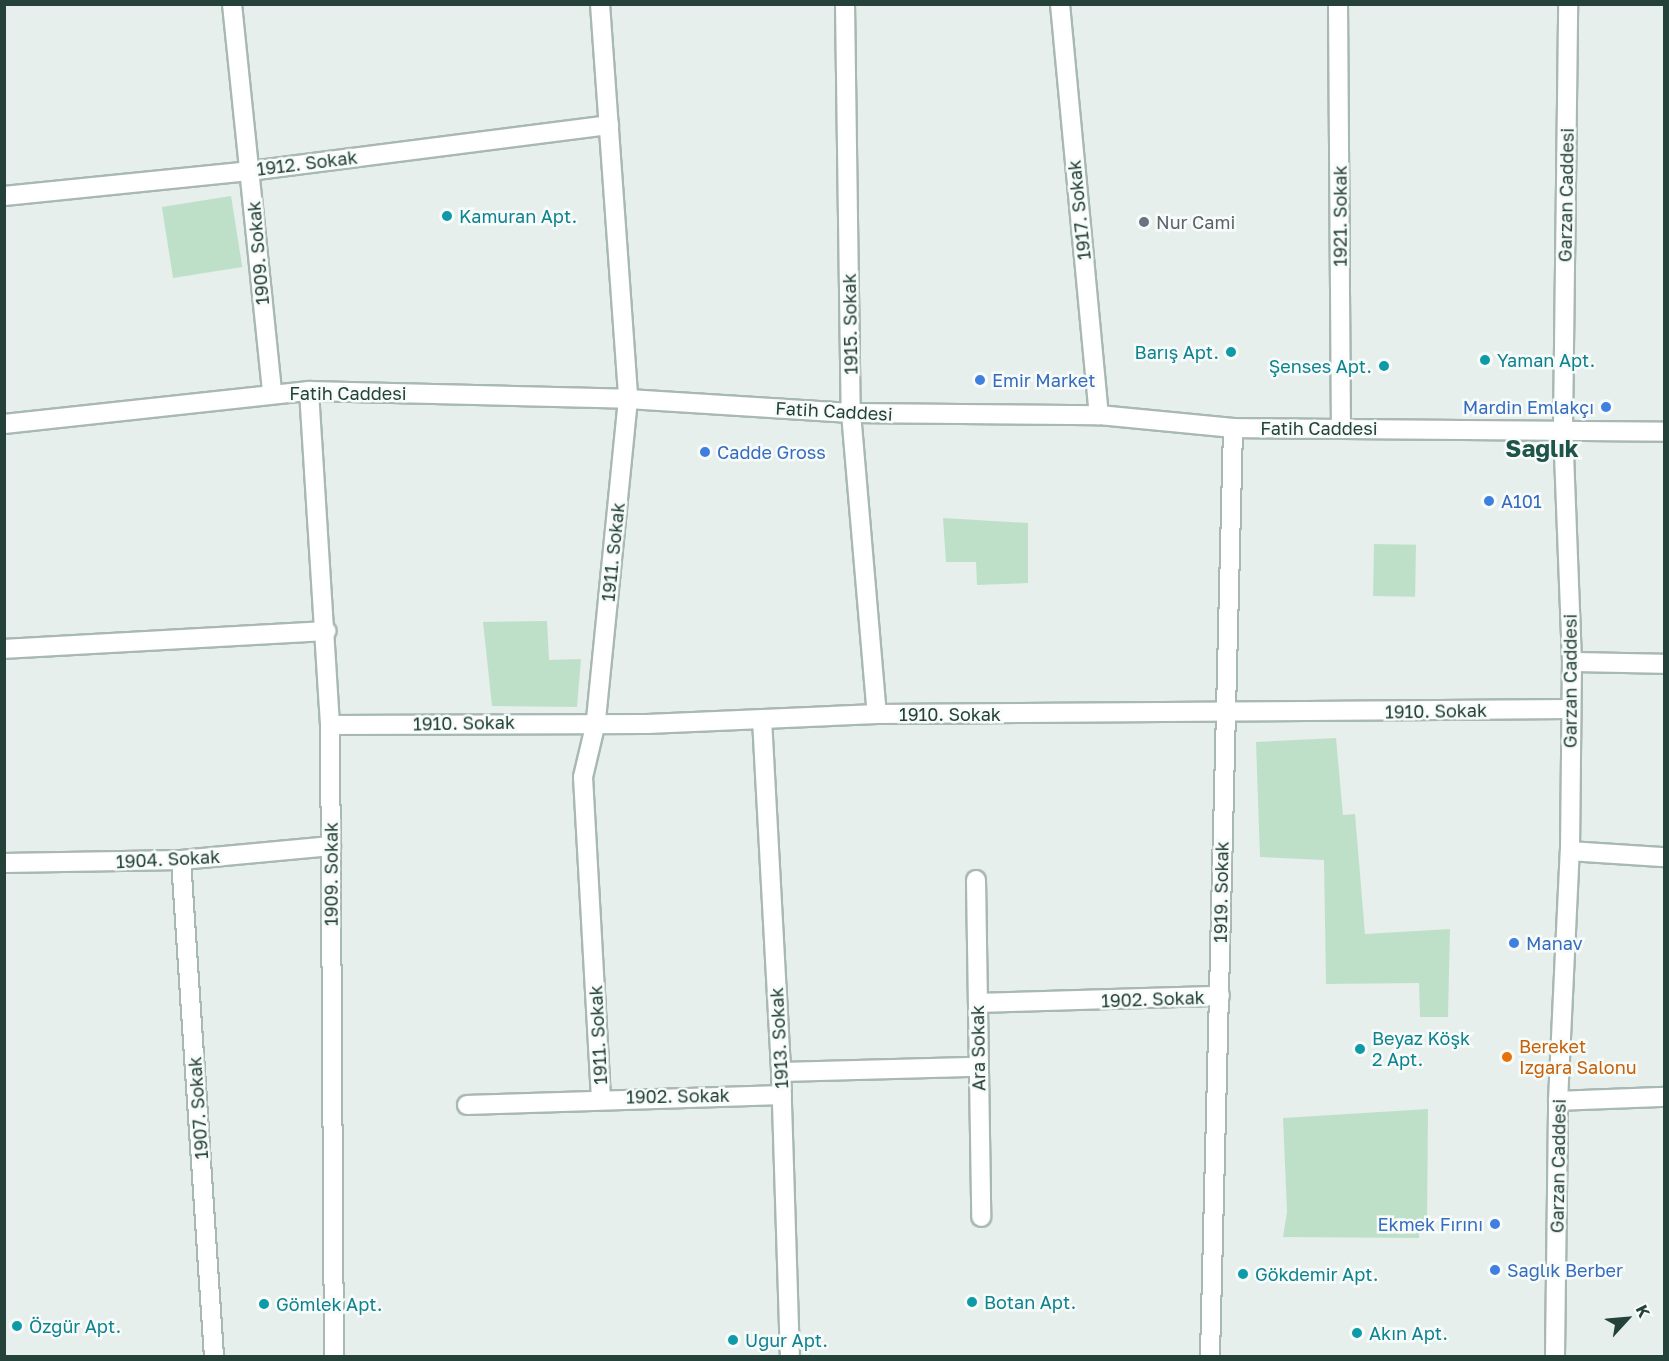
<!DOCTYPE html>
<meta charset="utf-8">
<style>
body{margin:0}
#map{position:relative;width:1669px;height:1361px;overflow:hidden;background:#e6efeb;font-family:"Golos Text",sans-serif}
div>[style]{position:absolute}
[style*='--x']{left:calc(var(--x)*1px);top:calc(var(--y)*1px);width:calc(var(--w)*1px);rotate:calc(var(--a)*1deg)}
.green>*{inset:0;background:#bfe0c8;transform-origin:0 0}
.roads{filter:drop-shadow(2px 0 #a8b8b2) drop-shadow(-2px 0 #a8b8b2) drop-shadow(0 2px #a8b8b2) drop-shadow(0 -2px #a8b8b2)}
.minor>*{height:18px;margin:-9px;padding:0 9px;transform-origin:9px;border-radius:9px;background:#fff}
.dots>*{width:16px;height:16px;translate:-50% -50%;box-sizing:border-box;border:3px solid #f7fbf9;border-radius:50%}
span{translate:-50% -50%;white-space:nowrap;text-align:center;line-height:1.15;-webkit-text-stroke:5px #f7fbf9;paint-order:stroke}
.street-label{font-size:18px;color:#24423a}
.culture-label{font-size:18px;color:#0d838f}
.left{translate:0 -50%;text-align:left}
.right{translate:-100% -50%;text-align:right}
.worship-label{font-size:18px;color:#5b616d}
.shop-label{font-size:18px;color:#366cbe}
.food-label{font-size:18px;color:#c56008}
.district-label{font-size:24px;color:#1f5548;font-weight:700}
.frame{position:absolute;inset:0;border:6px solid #24423a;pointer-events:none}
.north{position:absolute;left:1597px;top:1289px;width:60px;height:60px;-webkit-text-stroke:4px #f7fbf9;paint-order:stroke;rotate:64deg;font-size:16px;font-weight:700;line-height:24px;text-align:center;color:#24423a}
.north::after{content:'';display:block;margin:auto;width:21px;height:27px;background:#24423a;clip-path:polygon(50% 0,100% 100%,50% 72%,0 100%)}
</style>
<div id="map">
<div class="green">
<i style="left:231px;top:196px;width:72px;height:70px;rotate:81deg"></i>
<i style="clip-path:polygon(943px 518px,1028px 523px,1028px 583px,977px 585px,976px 562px,946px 562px)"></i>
<i style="left:1374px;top:544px;width:42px;height:52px;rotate:1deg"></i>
<i style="clip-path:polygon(547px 621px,549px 660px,581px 659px,577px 707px,492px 706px,483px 622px)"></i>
<i style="clip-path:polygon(1336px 738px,1343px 815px,1355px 814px,1365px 934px,1450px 929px,1448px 1017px,1420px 1017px,1419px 983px,1326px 984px,1324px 860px,1260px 857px,1256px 742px)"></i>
<i style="clip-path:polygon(1428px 1109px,1427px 1226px,1419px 1225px,1419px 1238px,1283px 1237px,1287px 1212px,1283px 1118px)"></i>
</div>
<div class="roads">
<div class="minor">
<i style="--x:232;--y:4;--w:391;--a:84.1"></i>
<i style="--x:600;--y:4;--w:396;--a:85.9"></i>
<i style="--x:628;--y:399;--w:325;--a:95.7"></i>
<i style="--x:596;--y:722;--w:57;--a:103.3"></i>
<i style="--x:583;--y:777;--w:322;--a:86.8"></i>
<i style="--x:845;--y:4;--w:409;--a:89.2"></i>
<i style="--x:851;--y:413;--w:302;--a:85.1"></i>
<i style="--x:1060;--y:4;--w:413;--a:84.6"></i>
<i style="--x:1338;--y:4;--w:424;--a:89.6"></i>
<i style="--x:4;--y:196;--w:247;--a:-5.8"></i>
<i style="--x:250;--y:171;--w:362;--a:-7.3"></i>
<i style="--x:309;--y:391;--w:335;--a:86.4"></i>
<i style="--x:330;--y:725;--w:631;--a:89.64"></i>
<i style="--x:4;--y:424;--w:307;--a:-6.2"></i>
<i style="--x:309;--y:391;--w:319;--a:1.4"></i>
<i style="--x:628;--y:399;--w:223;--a:3.6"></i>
<i style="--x:851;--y:413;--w:248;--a:0.5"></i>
<i style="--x:1099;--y:415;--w:135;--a:5.5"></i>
<i style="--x:1233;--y:428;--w:431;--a:0.5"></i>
<i style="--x:4;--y:649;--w:323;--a:-3.2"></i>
<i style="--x:1572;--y:662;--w:92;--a:1.2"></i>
<i style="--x:762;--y:719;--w:354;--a:86.9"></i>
<i style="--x:781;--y:1072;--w:284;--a:88.2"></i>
<i style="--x:330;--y:725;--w:317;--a:-0.2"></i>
<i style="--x:647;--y:724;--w:230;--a:-2.5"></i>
<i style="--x:877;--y:714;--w:692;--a:-0.41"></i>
<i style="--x:1570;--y:851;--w:94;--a:3.7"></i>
<i style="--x:181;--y:860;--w:497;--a:86.2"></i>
<i style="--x:4;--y:863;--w:177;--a:-1"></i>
<i style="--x:181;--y:860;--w:151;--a:-5.3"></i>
<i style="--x:976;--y:880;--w:337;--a:89.1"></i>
<i style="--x:978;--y:1003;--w:242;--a:-1.7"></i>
<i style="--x:781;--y:1072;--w:197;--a:-1.5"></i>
<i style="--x:1558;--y:1101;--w:106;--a:-2.2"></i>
<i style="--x:467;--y:1105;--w:315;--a:-1.8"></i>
<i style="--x:1210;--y:1356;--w:928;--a:-88.58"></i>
<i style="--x:1555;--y:1356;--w:255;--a:-89.3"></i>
<i style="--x:1558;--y:1101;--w:250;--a:-87.3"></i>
<i style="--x:1570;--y:851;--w:189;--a:-89.4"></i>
<i style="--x:1572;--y:662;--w:233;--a:-92.2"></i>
<i style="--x:1563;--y:429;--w:425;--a:-89.3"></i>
</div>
</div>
<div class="dots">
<i style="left:447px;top:216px;background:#0f9aa8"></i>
<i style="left:1144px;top:222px;background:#6b7280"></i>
<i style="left:1231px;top:352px;background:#0f9aa8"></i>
<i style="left:1485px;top:360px;background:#0f9aa8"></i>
<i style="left:1384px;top:366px;background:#0f9aa8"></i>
<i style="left:980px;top:380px;background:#3f7fe0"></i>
<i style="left:1606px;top:407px;background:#3f7fe0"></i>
<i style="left:705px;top:452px;background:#3f7fe0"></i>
<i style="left:1489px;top:501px;background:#3f7fe0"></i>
<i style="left:1514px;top:943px;background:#3f7fe0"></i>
<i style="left:1360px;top:1049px;background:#0f9aa8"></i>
<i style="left:1507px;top:1057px;background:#e8710a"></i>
<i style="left:1495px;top:1224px;background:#3f7fe0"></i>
<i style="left:1495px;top:1270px;background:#3f7fe0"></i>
<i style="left:1243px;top:1274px;background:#0f9aa8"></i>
<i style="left:972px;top:1302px;background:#0f9aa8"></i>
<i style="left:264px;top:1304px;background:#0f9aa8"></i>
<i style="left:17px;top:1326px;background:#0f9aa8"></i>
<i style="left:1357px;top:1333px;background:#0f9aa8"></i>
<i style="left:733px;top:1340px;background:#0f9aa8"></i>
</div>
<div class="street-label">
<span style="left:307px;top:163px;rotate:-7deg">1912. Sokak</span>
<span style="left:1566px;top:195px;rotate:-89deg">Garzan Caddesi</span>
<span style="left:1079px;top:210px;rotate:-96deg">1917. Sokak</span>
<span style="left:1340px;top:216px;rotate:-90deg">1921. Sokak</span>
<span style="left:258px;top:253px;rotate:-95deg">1909. Sokak</span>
<span style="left:850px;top:324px;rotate:-91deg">1915. Sokak</span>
<span style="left:348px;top:393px">Fatih Caddesi</span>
<span style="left:834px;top:411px;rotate:3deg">Fatih Caddesi</span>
<span style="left:1319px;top:428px">Fatih Caddesi</span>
<span style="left:613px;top:552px;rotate:-84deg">1911. Sokak</span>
<span style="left:1570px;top:681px;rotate:-90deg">Garzan Caddesi</span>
<span style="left:1436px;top:711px;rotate:-1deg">1910. Sokak</span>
<span style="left:950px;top:714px">1910. Sokak</span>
<span style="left:464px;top:723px;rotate:-1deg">1910. Sokak</span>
<span style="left:168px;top:859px;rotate:-3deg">1904. Sokak</span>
<span style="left:331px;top:874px;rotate:-90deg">1909. Sokak</span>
<span style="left:1221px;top:892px;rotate:-89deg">1919. Sokak</span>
<span style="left:1153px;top:999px;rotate:-2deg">1902. Sokak</span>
<span style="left:598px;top:1035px;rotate:-93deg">1911. Sokak</span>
<span style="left:779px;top:1038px;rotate:-93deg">1913. Sokak</span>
<span style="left:978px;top:1048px;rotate:-91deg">Ara Sokak</span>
<span style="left:678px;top:1096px;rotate:-1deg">1902. Sokak</span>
<span style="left:198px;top:1108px;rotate:-94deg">1907. Sokak</span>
<span style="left:1558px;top:1166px;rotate:-89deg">Garzan Caddesi</span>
</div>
<div class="culture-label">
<span class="left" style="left:459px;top:216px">Kamuran Apt.</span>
<span class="right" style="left:1219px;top:352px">Barış Apt.</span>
<span class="left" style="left:1497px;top:360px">Yaman Apt.</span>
<span class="right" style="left:1372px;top:366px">Şenses Apt.</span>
<span class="left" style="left:1372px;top:1049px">Beyaz Köşk<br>2 Apt.</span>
<span class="left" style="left:1255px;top:1274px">Gökdemir Apt.</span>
<span class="left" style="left:984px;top:1302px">Botan Apt.</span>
<span class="left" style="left:276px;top:1304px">Gömlek Apt.</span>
<span class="left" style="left:29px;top:1326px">Özgür Apt.</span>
<span class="left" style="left:1369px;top:1333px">Akın Apt.</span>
<span class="left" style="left:745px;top:1340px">Uğur Apt.</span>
</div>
<div class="worship-label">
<span class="left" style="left:1156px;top:222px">Nur Cami</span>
</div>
<div class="shop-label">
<span class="left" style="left:992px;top:380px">Emir Market</span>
<span class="right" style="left:1594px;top:407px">Mardin Emlakçı</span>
<span class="left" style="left:717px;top:452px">Cadde Gross</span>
<span class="left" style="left:1501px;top:501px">A101</span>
<span class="left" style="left:1526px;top:943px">Manav</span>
<span class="right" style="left:1483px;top:1224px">Ekmek Fırını</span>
<span class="left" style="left:1507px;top:1270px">Sağlık Berber</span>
</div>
<div class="food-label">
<span class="left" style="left:1519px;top:1057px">Bereket<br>Izgara Salonu</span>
</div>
<div class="district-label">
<span style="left:1542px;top:448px">Sağlık</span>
</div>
<div class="frame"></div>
<div class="north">K</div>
</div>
